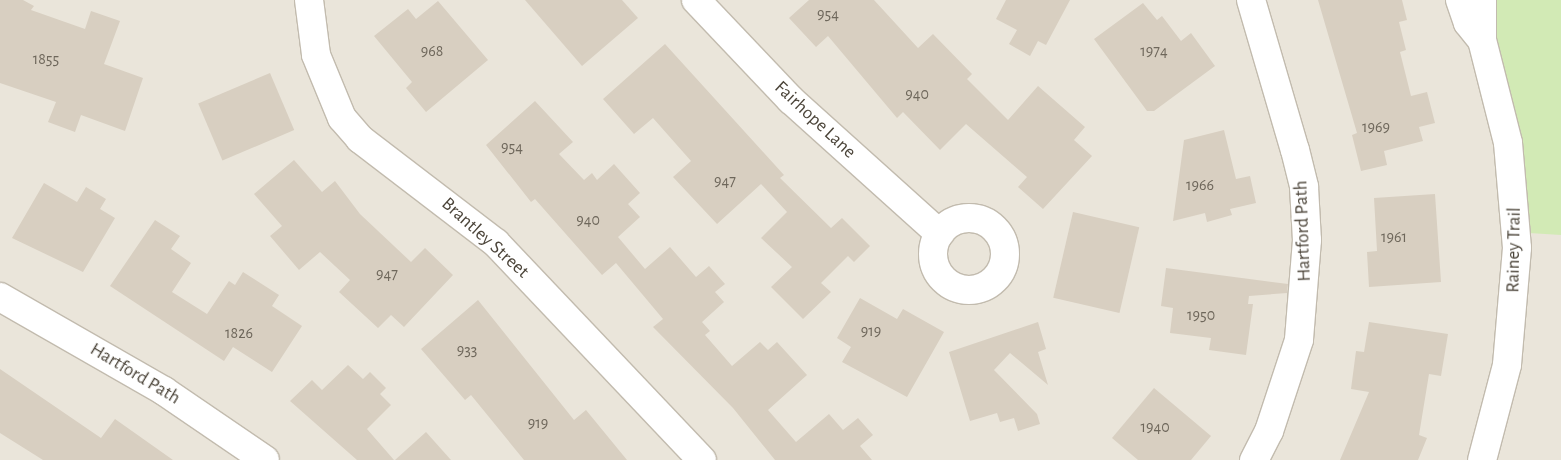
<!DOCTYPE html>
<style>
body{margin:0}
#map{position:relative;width:1561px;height:460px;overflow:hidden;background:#f6f3ec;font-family:"Alegreya Sans",sans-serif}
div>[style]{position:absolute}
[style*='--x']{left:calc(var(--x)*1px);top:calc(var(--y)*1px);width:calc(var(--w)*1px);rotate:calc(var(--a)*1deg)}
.residential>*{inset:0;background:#eae5da;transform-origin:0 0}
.green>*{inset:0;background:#d2eab5}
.building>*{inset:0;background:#d8cfc1;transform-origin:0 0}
.roads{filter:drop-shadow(1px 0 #c2bbae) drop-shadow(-1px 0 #c2bbae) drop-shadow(0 1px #c2bbae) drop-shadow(0 -1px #c2bbae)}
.minor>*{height:28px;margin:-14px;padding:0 14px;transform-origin:14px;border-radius:14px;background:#fff}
.minor>.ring{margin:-14px;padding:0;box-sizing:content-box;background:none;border:28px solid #fff;border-radius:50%}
span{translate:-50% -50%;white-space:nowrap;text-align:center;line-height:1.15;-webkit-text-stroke:4px #fff;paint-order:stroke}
.number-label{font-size:16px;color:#6e675b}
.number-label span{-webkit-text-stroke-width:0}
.street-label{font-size:19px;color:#4b4439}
</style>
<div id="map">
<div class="residential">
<i style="left:0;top:0;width:1561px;height:460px"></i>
</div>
<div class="green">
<i style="clip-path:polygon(1494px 0,1561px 0,1561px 235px,1529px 233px,1520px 141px,1496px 45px)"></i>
</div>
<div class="building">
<i style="clip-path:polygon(0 0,23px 0,34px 6px,31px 10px,85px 29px,91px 11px,120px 21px,104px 64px,143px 78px,125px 131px,81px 115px,75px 132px,48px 122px,56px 102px,0 83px)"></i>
<i style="clip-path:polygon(525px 0,622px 0,638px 18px,582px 66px)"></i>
<i style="clip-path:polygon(809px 0,874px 0,918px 48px,933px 34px,972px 74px,967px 79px,1008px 120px,1038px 86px,1085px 127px,1074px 140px,1092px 156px,1043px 209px,1018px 187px,1027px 177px,966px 124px,940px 150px,903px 112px,897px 118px,828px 36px,816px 47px,789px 18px)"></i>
<i style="clip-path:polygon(1006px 0,1070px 0,1046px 45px,1038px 41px,1030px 56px,1009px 44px,1017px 30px,996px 19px)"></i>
<i style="clip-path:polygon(1318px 0,1402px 0,1407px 20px,1399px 22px,1406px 50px,1400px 52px,1411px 96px,1427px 92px,1435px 123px,1419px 127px,1423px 141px,1384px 151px,1387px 165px,1361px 171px,1352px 135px,1357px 133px)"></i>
<i style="clip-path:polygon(438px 1px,488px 60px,426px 112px,406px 88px,412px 82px,374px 36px,408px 9px,416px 19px)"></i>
<i style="clip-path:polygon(1143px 3px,1157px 20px,1162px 16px,1181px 41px,1191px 33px,1215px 66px,1154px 111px,1147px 111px,1094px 39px)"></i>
<i style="clip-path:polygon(665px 44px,784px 175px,780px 178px,831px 228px,842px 218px,870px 246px,854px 262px,848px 256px,821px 283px,831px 292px,803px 319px,771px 287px,792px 267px,761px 238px,787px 212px,761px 184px,717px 224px,673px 177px,691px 161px,653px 118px,634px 134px,603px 99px)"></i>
<i style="left:270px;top:73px;width:62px;height:78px;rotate:67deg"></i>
<i style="clip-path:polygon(535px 101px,573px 142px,559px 154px,584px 180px,592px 173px,597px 180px,614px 164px,640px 193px,628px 204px,640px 217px,618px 237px,645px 269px,670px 247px,696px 277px,709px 266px,725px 284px,715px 292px,724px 302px,702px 322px,710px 331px,705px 335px,732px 366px,760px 342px,768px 350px,777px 342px,807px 375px,768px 410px,796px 442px,829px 414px,843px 430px,858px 418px,873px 435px,860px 446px,872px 460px,775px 460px,733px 408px,653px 327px,663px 319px,616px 263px,602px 275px,535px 199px,531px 202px,486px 145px)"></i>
<i style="clip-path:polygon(1224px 130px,1236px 179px,1250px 176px,1256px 203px,1230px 209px,1232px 215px,1207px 222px,1205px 213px,1173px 221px,1184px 140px)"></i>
<i style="clip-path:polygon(294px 160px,322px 192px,335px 181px,360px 214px,411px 262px,425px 248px,453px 275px,404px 327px,391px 315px,378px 328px,339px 292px,350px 280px,320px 252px,299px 270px,270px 236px,282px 226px,254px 194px)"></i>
<i style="clip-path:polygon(44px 183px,77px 202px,86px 187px,106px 199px,100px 209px,115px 218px,83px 272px,12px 238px)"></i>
<i style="clip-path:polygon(1435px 194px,1441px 282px,1369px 287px,1367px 252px,1377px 251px,1374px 198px)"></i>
<i style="left:1073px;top:212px;width:68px;height:88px;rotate:13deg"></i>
<i style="clip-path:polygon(155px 220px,180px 236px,171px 249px,191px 263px,172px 292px,207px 314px,229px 281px,235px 285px,243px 272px,279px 295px,272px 306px,302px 326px,272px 372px,233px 347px,224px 361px,110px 286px)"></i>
<i style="clip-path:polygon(1166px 268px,1288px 284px,1287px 293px,1249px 296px,1248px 304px,1253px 304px,1246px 355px,1209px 350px,1211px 338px,1170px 333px,1173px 308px,1161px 306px)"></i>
<i style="clip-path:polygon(860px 298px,897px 319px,903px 309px,944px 332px,907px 397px,842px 362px,851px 347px,837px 338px)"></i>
<i style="clip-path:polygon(478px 300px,574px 420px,586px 410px,627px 460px,524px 460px,471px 395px,465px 400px,421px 349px)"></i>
<i style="clip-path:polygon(1038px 322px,1046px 349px,1038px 352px,1048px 385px,1010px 353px,994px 370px,1037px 414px,1040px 424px,1018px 431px,1014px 418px,1000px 422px,997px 413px,970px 421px,949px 352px)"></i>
<i style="clip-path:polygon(1369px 322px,1448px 334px,1441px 376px,1429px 374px,1419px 435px,1427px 438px,1418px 460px,1340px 460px,1369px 392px,1351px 389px,1356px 351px,1364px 352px)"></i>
<i style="clip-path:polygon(348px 365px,363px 379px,370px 372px,386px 388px,380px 394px,391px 405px,367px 429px,394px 460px,357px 460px,290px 401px,312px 380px,322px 390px)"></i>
<i style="clip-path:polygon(0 369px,101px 438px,115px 419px,173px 460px,43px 460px,0 433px)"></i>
<i style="clip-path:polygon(1154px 388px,1211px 436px,1191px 460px,1138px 460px,1112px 438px)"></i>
<i style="clip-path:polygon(426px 432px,451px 460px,395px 460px)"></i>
</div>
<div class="roads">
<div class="minor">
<i style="--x:309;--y:0;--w:55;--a:82.7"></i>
<i style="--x:316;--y:55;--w:68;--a:67.6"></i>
<i style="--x:342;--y:118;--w:28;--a:49"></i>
<i style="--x:360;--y:139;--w:171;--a:37.4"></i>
<i style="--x:496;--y:243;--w:299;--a:46.5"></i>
<i style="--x:696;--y:0;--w:138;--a:46.5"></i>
<i style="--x:791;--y:100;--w:200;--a:42"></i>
<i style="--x:1251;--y:0;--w:156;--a:73.7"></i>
<i style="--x:1295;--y:150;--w:38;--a:76"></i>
<i style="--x:1304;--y:187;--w:53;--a:86.8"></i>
<i style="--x:1307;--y:240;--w:100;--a:94.6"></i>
<i style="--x:1299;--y:340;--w:96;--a:108.2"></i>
<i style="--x:1269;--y:431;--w:33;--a:117"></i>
<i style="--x:1460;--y:0;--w:24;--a:71"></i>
<i style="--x:1468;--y:23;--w:22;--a:51"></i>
<i style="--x:1482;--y:0;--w:40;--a:90"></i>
<i style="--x:1482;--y:40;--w:106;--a:75.8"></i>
<i style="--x:1508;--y:143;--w:105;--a:85.1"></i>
<i style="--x:1517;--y:248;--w:117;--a:94.9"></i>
<i style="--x:1507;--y:365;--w:98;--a:104.7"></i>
<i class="ring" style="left:933px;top:218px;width:44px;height:44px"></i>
<i style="--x:0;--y:297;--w:189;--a:29.8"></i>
<i style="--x:164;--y:391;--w:122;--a:34.3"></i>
</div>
</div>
<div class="number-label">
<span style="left:828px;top:14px">954</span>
<span style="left:432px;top:51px">968</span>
<span style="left:1154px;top:51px">1974</span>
<span style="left:46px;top:59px">1855</span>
<span style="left:917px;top:94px">940</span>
<span style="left:1376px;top:127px">1969</span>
<span style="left:512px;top:147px">954</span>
<span style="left:725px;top:181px">947</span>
<span style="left:1200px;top:185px">1966</span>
<span style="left:588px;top:220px">940</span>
<span style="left:1394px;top:237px">1961</span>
<span style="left:387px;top:274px">947</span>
<span style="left:1201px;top:315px">1950</span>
<span style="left:871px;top:331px">919</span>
<span style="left:239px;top:333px">1826</span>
<span style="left:467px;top:350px">933</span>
<span style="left:538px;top:423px">919</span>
<span style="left:1155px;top:427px">1940</span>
</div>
<div class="street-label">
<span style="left:815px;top:120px;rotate:43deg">Fairhope Lane</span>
<span style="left:1303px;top:231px;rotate:-92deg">Hartford Path</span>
<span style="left:485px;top:238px;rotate:42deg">Brantley Street</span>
<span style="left:1514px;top:250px;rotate:-89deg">Rainey Trail</span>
<span style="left:135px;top:374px;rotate:31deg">Hartford Path</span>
</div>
</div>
